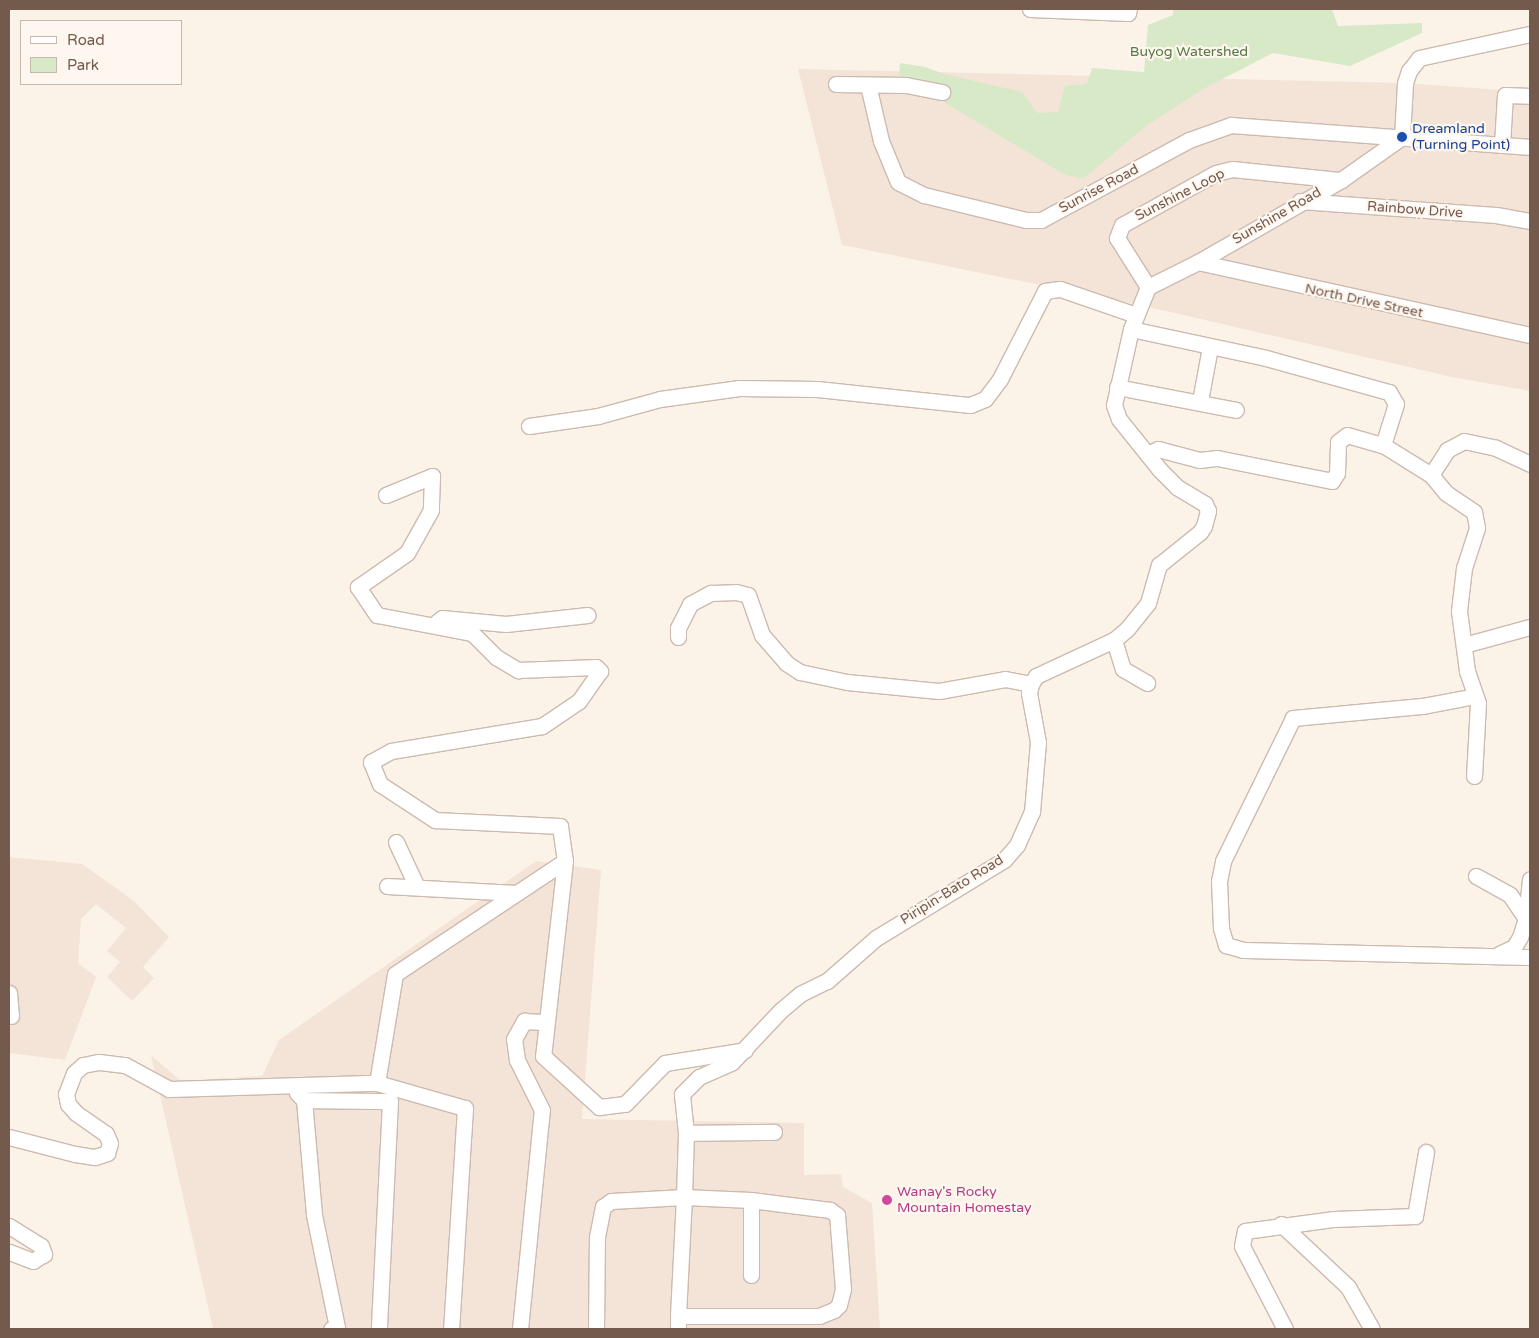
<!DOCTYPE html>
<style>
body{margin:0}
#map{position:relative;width:1539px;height:1338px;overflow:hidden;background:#fbf3e8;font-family:"Varela Round",sans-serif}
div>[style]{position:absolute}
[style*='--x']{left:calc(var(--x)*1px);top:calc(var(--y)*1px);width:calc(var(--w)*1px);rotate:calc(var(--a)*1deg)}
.residential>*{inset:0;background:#f3e4d7}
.green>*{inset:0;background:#d7e9c7}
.roads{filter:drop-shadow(1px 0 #cdbaaf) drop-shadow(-1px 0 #cdbaaf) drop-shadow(0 1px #cdbaaf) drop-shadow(0 -1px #cdbaaf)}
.minor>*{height:15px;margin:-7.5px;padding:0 7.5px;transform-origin:7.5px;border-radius:7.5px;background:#fff}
.dots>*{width:14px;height:14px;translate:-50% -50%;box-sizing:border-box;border:2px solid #fef7ef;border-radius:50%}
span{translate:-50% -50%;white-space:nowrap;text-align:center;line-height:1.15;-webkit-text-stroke:4.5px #fef7ef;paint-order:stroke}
.park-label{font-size:14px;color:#587946}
.transit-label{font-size:14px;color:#164399}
.left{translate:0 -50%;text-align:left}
.street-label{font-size:14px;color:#74594d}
.hotel-label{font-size:14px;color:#b23c85}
.frame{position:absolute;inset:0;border:10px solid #74594d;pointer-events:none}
.legend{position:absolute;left:20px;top:20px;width:162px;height:65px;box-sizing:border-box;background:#fef7ef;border:1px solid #c7b8ae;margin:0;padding:6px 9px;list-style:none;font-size:15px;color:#74594d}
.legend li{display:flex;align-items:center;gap:10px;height:25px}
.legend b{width:25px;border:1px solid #c7b8ae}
</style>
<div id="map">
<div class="residential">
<i style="clip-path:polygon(798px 69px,1405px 83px,1530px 92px,1530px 391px,1452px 377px,1140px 305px,842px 245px)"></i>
<i style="clip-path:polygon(9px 857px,82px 864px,134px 901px,169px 937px,143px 967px,154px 978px,132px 1001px,107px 977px,120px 962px,107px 951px,126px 928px,96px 904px,81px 919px,78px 963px,96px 977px,65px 1060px,9px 1053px)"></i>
<i style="clip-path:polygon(536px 861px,601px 870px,582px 1119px,804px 1123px,804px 1175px,841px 1174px,843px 1187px,872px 1203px,880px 1329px,213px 1329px,151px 1055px,181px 1081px,262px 1076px,279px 1040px)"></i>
</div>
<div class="green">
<i style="clip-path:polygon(1173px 9px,1332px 9px,1338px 26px,1422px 23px,1422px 33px,1350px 66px,1273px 53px,1205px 88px,1146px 126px,1083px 179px,1064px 174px,899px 75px,900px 63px,925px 67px,944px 74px,1022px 92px,1037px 113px,1058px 112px,1065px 86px,1087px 84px,1092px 68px,1144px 72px,1148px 25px,1173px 15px)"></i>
</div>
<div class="roads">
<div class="minor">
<i style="--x:1030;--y:9;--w:98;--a:2.3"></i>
<i style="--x:1128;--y:13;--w:4;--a:-76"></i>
<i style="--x:836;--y:84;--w:70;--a:0.8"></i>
<i style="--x:906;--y:85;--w:37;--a:11"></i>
<i style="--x:868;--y:85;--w:57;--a:76.9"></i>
<i style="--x:881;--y:141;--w:44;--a:67.5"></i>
<i style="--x:898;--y:182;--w:29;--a:27"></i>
<i style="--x:924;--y:195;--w:105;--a:13.8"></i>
<i style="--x:1026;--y:220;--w:15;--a:0"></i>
<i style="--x:1041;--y:220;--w:168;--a:-28.4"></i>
<i style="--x:1189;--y:140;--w:45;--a:-19.7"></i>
<i style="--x:1231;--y:125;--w:300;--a:4.2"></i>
<i style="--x:1402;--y:137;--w:54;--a:-86.8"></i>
<i style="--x:1405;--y:83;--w:13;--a:-72"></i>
<i style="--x:1409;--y:71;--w:16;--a:-52"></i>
<i style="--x:1419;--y:58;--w:114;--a:-12.2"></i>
<i style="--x:1502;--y:145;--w:50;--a:-86.6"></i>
<i style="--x:1505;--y:95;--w:25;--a:2"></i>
<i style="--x:1300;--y:201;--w:196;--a:4.1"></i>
<i style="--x:1496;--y:215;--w:35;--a:10"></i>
<i style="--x:1198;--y:262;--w:340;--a:12.4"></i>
<i style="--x:1148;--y:287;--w:58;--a:-122.3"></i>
<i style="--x:1117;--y:238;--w:14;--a:-69"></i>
<i style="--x:1122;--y:225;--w:107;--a:-29"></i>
<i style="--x:1216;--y:173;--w:16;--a:-14"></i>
<i style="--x:1232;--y:169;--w:110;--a:5.8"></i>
<i style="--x:1148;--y:287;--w:56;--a:-26.6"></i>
<i style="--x:1198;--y:262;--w:165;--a:-29.8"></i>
<i style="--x:1341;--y:180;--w:75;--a:-35.2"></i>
<i style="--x:1131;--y:329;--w:138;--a:12.1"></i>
<i style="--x:1266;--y:358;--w:128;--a:15.5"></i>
<i style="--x:1389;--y:392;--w:14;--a:60"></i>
<i style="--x:1396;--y:404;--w:43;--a:107.6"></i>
<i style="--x:1117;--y:387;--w:121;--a:10.9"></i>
<i style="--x:1200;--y:401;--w:55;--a:-79.5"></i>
<i style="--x:529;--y:426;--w:70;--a:-8.2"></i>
<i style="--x:598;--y:416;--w:64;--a:-15.3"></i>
<i style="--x:660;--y:399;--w:80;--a:-7.9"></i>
<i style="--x:739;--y:388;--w:78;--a:0.7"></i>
<i style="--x:817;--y:389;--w:154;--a:6"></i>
<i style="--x:970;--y:405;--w:16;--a:-22"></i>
<i style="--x:985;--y:399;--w:25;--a:-53"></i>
<i style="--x:1000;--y:379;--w:99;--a:-62.9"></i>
<i style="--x:1045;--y:291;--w:15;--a:-8"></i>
<i style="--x:1060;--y:289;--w:80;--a:18.9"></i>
<i style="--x:1147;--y:454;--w:12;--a:-24"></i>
<i style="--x:1158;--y:449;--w:43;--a:14.7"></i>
<i style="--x:1200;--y:460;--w:17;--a:-7"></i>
<i style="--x:1217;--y:458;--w:117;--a:11.3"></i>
<i style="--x:1332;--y:481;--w:9;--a:-58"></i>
<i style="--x:1337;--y:473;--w:31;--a:-88"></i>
<i style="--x:1338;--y:442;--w:11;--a:-38"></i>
<i style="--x:1347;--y:435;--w:37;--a:16"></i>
<i style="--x:1383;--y:445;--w:57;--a:32"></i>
<i style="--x:1431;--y:475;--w:23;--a:50"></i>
<i style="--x:1446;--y:493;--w:34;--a:34"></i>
<i style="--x:1474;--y:512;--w:16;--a:79"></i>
<i style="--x:1477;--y:528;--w:42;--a:108"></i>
<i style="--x:1464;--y:568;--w:43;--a:96.6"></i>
<i style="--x:1459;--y:611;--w:61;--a:82.4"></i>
<i style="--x:1467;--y:671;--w:34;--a:71"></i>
<i style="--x:1478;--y:703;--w:73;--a:93.1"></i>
<i style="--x:1431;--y:475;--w:30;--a:-57"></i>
<i style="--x:1447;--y:450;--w:19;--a:-28"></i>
<i style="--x:1464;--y:441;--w:33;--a:12"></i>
<i style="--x:1496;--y:448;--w:38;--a:25"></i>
<i style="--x:386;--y:495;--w:50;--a:-22.4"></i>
<i style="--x:432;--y:476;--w:34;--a:92"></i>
<i style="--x:431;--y:510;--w:49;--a:119.2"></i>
<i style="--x:407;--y:553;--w:60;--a:145.2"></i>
<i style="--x:358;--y:587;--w:34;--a:56"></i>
<i style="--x:377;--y:615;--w:97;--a:10.7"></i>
<i style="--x:472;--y:633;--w:34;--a:45"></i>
<i style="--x:496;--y:657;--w:26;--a:31"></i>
<i style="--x:518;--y:670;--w:78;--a:-2.2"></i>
<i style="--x:596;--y:667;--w:6;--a:45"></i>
<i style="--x:600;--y:671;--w:37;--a:125"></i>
<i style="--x:579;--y:701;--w:45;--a:146"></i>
<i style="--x:542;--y:726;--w:153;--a:170.6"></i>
<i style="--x:391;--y:751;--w:23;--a:151"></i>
<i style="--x:371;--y:762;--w:24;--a:68"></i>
<i style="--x:380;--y:784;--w:66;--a:33.2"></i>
<i style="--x:435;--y:820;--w:125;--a:2.7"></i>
<i style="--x:560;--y:826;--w:35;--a:82"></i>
<i style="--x:437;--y:622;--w:6;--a:-39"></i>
<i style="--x:442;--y:618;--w:64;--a:5.4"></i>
<i style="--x:506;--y:624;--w:82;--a:-6.3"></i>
<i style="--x:678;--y:637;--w:9;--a:-90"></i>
<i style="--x:678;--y:628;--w:27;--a:-63"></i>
<i style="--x:690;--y:604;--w:24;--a:-28"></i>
<i style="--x:711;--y:593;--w:25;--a:-2"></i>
<i style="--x:736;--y:592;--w:12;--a:14"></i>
<i style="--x:748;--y:595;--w:42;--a:70.7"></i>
<i style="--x:762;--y:635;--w:37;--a:49"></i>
<i style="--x:786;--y:663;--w:17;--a:33"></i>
<i style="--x:800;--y:672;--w:48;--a:12"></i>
<i style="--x:847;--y:682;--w:92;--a:5.6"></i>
<i style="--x:939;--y:691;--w:67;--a:-10.3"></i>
<i style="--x:1005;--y:679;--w:26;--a:11"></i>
<i style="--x:1114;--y:640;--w:30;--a:73"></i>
<i style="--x:1123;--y:669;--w:28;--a:30"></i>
<i style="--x:1464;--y:645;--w:68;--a:-15.3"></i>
<i style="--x:1475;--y:696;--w:54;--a:169.3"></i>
<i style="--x:1422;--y:706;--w:130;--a:174.7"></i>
<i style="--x:1293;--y:718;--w:159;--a:116.1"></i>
<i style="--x:1223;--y:861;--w:20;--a:101"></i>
<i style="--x:1219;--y:881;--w:47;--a:87.6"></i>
<i style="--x:1221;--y:928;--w:18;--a:74"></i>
<i style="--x:1226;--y:945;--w:18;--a:16"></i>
<i style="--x:1243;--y:950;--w:287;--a:1.4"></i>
<i style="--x:396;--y:842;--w:50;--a:65"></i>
<i style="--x:1476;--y:876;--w:39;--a:29"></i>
<i style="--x:1510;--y:895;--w:29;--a:56"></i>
<i style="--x:387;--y:886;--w:129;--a:3.1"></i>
<i style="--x:1499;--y:954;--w:17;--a:-25"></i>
<i style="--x:1514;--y:947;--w:12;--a:-59"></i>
<i style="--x:1520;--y:937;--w:19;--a:-72"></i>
<i style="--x:1526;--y:919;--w:40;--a:-84.3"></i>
<i style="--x:9;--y:993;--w:23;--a:85"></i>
<i style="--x:377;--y:1083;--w:91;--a:15.9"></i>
<i style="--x:465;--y:1108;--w:221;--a:93.6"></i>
<i style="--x:297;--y:1093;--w:10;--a:45"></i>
<i style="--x:304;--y:1100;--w:115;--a:85"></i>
<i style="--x:314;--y:1215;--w:114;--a:78.4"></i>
<i style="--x:337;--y:1327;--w:6;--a:162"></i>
<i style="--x:304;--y:1100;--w:86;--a:0.7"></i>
<i style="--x:390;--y:1101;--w:228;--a:92.8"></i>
<i style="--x:686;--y:1133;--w:88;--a:-0.7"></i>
<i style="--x:9;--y:1137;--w:68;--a:14.4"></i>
<i style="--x:75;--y:1154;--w:20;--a:9"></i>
<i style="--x:95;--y:1157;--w:13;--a:-18"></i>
<i style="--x:107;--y:1153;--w:10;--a:-73"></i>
<i style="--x:110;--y:1143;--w:10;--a:-114"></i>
<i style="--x:106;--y:1134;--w:37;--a:-145"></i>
<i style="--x:76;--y:1113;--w:12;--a:-132"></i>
<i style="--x:68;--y:1104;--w:10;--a:-101"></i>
<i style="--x:66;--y:1094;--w:22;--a:-69"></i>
<i style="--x:74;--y:1073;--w:12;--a:-42"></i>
<i style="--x:83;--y:1065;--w:16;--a:-11"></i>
<i style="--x:99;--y:1062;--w:26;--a:7"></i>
<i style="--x:125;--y:1065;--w:50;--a:28.6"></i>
<i style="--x:169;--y:1089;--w:208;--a:-1.7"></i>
<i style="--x:377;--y:1083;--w:110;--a:-80.6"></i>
<i style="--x:395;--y:974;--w:204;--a:-33.6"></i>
<i style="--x:565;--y:861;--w:196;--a:96.4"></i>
<i style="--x:543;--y:1056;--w:76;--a:42.3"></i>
<i style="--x:599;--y:1107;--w:26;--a:-7"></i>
<i style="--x:625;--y:1104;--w:57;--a:-45.7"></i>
<i style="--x:665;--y:1063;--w:81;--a:-9.2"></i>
<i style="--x:751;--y:1200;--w:75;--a:90"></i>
<i style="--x:1281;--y:1224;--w:92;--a:43.2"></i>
<i style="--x:1348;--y:1287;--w:48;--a:60.3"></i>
<i style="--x:9;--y:1226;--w:38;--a:32"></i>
<i style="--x:41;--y:1246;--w:9;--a:69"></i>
<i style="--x:44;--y:1254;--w:13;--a:148"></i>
<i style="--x:33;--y:1261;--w:26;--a:-159"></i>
<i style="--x:678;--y:1316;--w:141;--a:0"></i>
<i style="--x:819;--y:1316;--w:16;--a:-22"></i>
<i style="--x:834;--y:1310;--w:7;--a:-45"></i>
<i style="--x:839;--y:1305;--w:16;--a:-76"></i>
<i style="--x:843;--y:1289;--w:74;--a:-94.6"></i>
<i style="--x:837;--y:1215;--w:9;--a:-144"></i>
<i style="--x:830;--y:1210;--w:80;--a:-172.8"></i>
<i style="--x:751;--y:1200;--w:67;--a:-177.4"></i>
<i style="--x:684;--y:1197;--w:119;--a:92.9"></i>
<i style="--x:678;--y:1316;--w:13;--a:90"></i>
<i style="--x:520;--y:1329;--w:220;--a:-84.3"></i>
<i style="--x:542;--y:1110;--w:56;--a:-116.6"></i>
<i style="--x:517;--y:1060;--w:21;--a:-98"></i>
<i style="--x:514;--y:1039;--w:21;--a:-61"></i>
<i style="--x:524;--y:1021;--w:22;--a:3"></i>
<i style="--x:596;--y:1329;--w:92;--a:-89.4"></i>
<i style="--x:597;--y:1237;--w:31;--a:-79"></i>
<i style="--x:603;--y:1207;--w:10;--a:-37"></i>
<i style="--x:611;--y:1201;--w:73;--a:-3.1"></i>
<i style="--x:684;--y:1197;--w:64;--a:-88.2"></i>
<i style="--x:686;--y:1133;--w:39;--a:-96"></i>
<i style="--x:682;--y:1094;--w:24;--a:-45"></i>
<i style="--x:699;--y:1077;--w:36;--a:-24"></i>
<i style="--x:732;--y:1062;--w:70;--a:-46.7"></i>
<i style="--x:780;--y:1011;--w:26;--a:-40"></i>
<i style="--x:800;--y:994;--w:30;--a:-26"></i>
<i style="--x:827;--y:981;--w:65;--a:-41.3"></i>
<i style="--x:876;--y:938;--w:150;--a:-31.4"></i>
<i style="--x:1004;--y:860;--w:20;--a:-49"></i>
<i style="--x:1017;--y:845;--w:36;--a:-66"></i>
<i style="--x:1032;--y:812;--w:70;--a:-85.1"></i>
<i style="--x:1038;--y:742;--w:50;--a:-100.4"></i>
<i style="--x:1029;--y:693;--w:9;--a:-77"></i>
<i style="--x:1031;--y:684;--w:9;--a:-58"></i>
<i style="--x:1036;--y:676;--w:86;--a:-24.8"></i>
<i style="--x:1114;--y:640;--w:17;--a:-40"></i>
<i style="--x:1127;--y:629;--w:33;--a:-51"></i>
<i style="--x:1148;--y:603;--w:40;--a:-74"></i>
<i style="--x:1159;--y:565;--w:53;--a:-38.8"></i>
<i style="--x:1200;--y:532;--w:7;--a:-56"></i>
<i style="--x:1204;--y:526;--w:16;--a:-75"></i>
<i style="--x:1208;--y:511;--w:8;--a:-113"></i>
<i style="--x:1205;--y:504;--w:33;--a:-149"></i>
<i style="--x:1177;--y:487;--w:24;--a:-135"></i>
<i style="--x:1160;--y:470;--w:65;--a:-128.8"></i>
<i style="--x:1119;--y:419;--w:15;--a:-110"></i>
<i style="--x:1114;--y:405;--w:78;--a:-77.4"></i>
<i style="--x:1131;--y:329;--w:45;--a:-68"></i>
<i style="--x:1285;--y:1329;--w:93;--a:-117.4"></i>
<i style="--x:1242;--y:1246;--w:15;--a:-79"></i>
<i style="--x:1245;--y:1231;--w:90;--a:-7.7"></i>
<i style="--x:1334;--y:1219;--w:81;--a:-2.1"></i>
<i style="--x:1415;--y:1216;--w:65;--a:-80.2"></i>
</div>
</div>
<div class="dots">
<i style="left:1402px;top:137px;background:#1a4fb4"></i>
<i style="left:887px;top:1200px;background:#d1479c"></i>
</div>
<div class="park-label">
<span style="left:1189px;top:52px">Buyog Watershed</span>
</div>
<div class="transit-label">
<span class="left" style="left:1412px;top:137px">Dreamland<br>(Turning Point)</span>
</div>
<div class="street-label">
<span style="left:1099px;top:189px;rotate:-28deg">Sunrise Road</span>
<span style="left:1180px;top:195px;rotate:-27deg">Sunshine Loop</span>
<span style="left:1415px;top:210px;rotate:4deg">Rainbow Drive</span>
<span style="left:1277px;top:216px;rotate:-30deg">Sunshine Road</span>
<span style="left:1364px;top:301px;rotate:12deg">North Drive Street</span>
<span style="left:952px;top:890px;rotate:-32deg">Piripin-Bato Road</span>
</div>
<div class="hotel-label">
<span class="left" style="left:897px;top:1200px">Wanay's Rocky<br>Mountain Homestay</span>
</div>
<div class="frame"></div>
<ul class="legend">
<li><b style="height:6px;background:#fff"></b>Road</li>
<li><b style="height:14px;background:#d7e9c7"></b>Park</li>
</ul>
</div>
